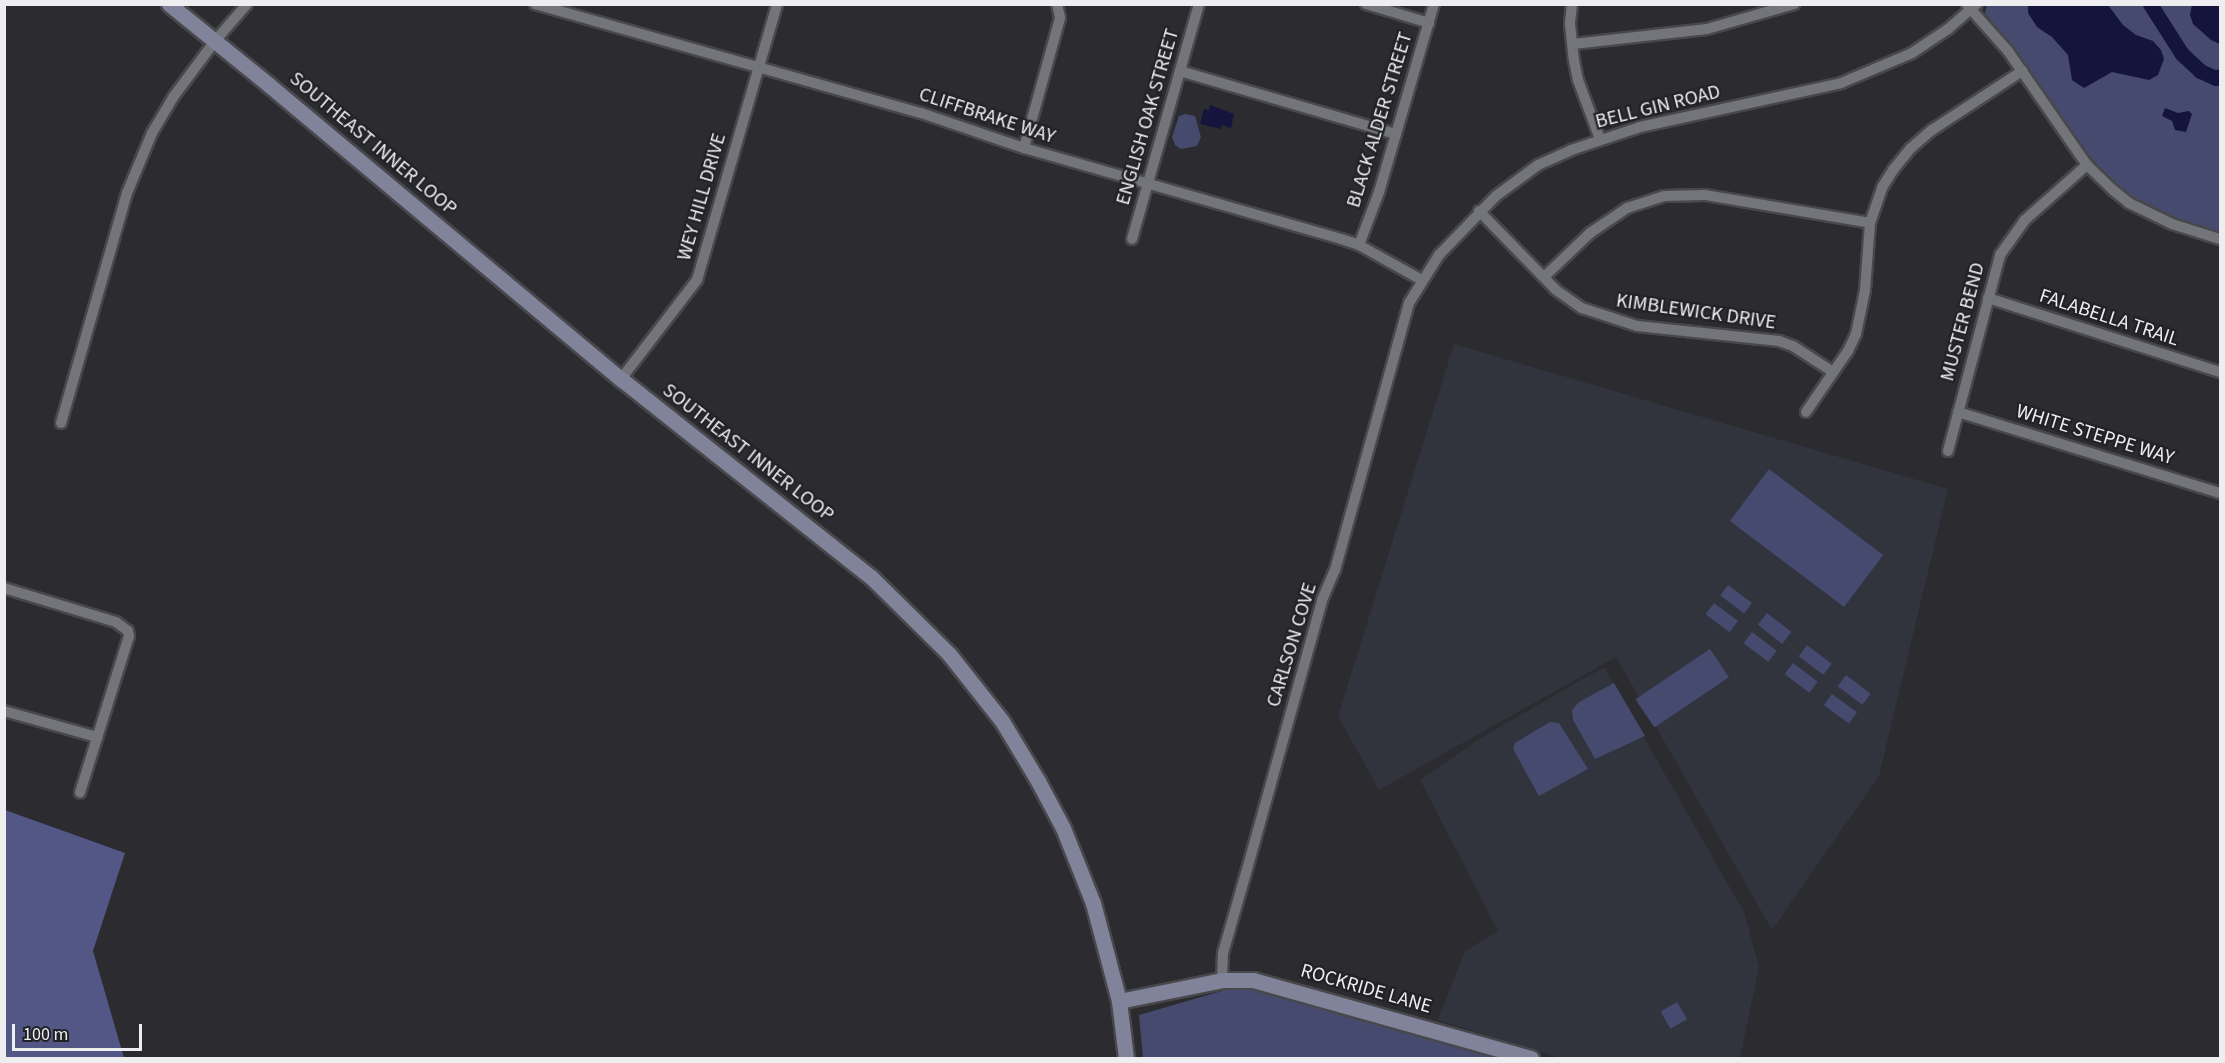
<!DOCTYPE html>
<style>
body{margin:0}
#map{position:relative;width:2225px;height:1063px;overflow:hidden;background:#2b2b30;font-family:"Source Sans 3",sans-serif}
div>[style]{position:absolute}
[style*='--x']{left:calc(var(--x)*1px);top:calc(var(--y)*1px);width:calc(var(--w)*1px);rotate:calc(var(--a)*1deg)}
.built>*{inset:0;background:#31333d}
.green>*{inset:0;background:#464a6e;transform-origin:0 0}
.forest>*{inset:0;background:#535786}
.water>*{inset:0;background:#15143d}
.river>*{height:15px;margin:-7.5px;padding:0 7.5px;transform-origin:7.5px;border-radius:7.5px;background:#15143d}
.roads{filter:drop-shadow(2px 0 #48484c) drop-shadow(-2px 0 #48484c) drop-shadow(0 2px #48484c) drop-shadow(0 -2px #48484c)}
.street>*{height:10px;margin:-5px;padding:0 5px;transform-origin:5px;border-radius:5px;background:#74757a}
.secondary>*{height:15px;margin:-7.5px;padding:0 7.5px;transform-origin:7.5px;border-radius:7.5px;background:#80839a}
span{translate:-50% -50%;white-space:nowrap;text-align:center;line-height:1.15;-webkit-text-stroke:4.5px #212226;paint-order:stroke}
.street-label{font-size:20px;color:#eeeef1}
.frame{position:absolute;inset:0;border:6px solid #eeeef1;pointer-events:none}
.scale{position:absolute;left:12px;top:1024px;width:130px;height:27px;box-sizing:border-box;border:3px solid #eeeef1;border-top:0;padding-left:8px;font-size:18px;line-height:21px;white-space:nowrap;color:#eeeef1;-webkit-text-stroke:4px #212226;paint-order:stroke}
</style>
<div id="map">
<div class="built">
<i style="clip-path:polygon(1454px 344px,1948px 489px,1879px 776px,1772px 930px,1616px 657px,1379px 790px,1338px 716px)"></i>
<i style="clip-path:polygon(1604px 667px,1745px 914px,1759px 968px,1740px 1058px,1560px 1058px,1438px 1020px,1465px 951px,1498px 931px,1420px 780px,1484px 736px)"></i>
</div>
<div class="green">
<i style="clip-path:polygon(1987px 4px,2220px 5px,2220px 232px,2172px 217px,2152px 207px,2133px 197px,2104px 173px,2081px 147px,2012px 46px,1985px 13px)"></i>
<i style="clip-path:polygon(1185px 114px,1195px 116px,1201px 137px,1197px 146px,1181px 149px,1175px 145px,1172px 137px,1179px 116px)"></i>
<i style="left:1769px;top:469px;width:143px;height:65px;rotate:37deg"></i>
<i style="left:1728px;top:585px;width:30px;height:13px;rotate:37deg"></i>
<i style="left:1714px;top:603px;width:30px;height:14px;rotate:37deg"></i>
<i style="left:1767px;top:613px;width:31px;height:15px;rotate:38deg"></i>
<i style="left:1752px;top:632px;width:31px;height:14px;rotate:37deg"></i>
<i style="left:1807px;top:645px;width:31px;height:14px;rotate:37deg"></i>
<i style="left:1710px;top:649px;width:34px;height:90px;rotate:56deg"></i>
<i style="left:1793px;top:663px;width:31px;height:14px;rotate:37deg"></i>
<i style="left:1846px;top:675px;width:31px;height:14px;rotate:37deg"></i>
<i style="clip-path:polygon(1614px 683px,1645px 736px,1595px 759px,1573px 720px,1572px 710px,1579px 702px)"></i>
<i style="left:1832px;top:694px;width:31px;height:14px;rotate:36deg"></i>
<i style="clip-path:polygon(1550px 722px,1559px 723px,1588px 769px,1539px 796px,1513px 749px,1515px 743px)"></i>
<i style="clip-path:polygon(1239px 986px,1498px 1058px,1143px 1058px,1139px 1015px)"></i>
<i style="left:1677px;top:1002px;width:20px;height:19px;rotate:60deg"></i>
</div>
<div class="forest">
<i style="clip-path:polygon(5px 810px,125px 853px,93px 951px,124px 1058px,5px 1058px)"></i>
</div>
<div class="water">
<i style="clip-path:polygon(2028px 5px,2108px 5px,2123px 25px,2136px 35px,2153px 41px,2161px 50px,2164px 59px,2158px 75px,2149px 80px,2112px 72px,2084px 88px,2072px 80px,2068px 55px,2052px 37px,2037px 27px,2028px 13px)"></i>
<i style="clip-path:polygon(2192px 5px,2220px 5px,2220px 44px,2211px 40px,2193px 24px,2190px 15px)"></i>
<i style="clip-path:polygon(1210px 105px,1234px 114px,1231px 128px,1222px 125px,1221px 129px,1200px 124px,1204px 109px,1209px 110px)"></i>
<i style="clip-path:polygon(2165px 108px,2178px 113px,2189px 111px,2192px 114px,2186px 132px,2175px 130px,2172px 121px,2162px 116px)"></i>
</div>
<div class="river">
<i style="--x:2150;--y:4;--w:59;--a:57.4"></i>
<i style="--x:2182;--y:54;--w:25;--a:43"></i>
<i style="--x:2200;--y:71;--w:17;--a:24"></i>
<i style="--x:2216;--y:78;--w:4;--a:-27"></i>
</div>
<div class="roads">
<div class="street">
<i style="--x:535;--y:4;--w:401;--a:15.8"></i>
<i style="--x:921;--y:113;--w:109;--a:18.8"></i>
<i style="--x:1024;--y:148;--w:330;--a:16"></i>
<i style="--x:1341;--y:239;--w:19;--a:18"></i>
<i style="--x:1359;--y:245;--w:72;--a:29.1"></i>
<i style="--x:1366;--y:4;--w:66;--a:16.8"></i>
<i style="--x:1572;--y:4;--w:20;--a:96"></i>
<i style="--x:1570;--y:24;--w:36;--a:84"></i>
<i style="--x:1574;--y:60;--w:20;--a:79"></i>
<i style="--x:1578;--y:80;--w:63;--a:69.6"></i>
<i style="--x:1967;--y:5;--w:62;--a:48.3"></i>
<i style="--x:2008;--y:51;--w:139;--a:55.3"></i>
<i style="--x:2087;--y:165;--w:36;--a:44"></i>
<i style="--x:2113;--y:190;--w:21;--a:39"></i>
<i style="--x:2129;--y:203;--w:48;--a:26"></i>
<i style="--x:2172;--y:224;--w:50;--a:17.4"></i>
<i style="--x:1573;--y:44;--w:135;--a:-6.4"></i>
<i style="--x:1707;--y:29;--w:91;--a:-16"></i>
<i style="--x:1180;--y:71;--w:225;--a:16.3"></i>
<i style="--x:1024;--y:148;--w:135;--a:-74.5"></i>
<i style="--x:1060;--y:18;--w:14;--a:-102"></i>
<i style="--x:1479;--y:211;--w:110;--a:45.7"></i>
<i style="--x:1556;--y:290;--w:32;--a:35"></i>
<i style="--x:1582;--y:308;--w:58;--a:18.1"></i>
<i style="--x:1637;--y:326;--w:143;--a:6"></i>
<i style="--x:1779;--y:341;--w:15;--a:20"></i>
<i style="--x:1793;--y:346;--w:48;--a:33"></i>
<i style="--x:1132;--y:239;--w:244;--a:-74.1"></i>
<i style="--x:1359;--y:245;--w:57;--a:-69.3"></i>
<i style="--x:1379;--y:192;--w:196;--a:-73.7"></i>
<i style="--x:1544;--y:277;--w:64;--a:-43.7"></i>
<i style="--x:1590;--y:233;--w:45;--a:-34"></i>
<i style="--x:1627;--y:208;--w:39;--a:-18"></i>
<i style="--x:1664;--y:196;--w:41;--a:-1.4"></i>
<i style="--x:1705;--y:195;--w:167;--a:9.6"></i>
<i style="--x:1988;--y:298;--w:244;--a:17.7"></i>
<i style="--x:621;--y:379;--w:125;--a:-52.5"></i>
<i style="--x:697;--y:280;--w:287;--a:-73.8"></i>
<i style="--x:1806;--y:412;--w:74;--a:-55.5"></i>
<i style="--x:1848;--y:351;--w:19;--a:-65"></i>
<i style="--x:1856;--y:334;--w:45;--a:-78.4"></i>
<i style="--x:1865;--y:290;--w:67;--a:-85.7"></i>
<i style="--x:1870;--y:223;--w:39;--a:-71"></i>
<i style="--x:1883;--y:186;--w:19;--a:-58"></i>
<i style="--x:1893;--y:170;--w:28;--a:-51"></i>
<i style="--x:1911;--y:148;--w:28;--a:-41"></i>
<i style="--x:1932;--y:130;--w:108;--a:-33.2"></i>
<i style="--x:1958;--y:412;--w:274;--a:17.2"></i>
<i style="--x:61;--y:423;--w:239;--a:-74"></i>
<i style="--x:127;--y:193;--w:65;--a:-67.4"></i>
<i style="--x:152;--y:133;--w:43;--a:-59.3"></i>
<i style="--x:174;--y:96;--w:69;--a:-53.3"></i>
<i style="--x:215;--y:41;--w:49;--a:-49.1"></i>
<i style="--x:1948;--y:451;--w:203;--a:-75.1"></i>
<i style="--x:2000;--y:255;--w:43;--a:-54.5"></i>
<i style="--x:2025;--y:220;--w:83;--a:-41.6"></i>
<i style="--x:4;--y:588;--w:117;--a:16.9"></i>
<i style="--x:116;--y:622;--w:15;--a:37"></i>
<i style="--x:128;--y:631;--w:5;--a:79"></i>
<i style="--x:129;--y:636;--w:164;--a:107.4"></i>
<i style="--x:4;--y:711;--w:97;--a:15.6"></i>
<i style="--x:1222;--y:980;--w:27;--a:-88"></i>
<i style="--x:1223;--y:953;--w:83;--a:-74"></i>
<i style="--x:1246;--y:873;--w:283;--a:-74.4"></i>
<i style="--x:1322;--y:600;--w:33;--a:-67"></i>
<i style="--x:1335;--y:570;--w:277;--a:-74.5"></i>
<i style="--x:1409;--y:303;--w:57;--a:-58"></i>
<i style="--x:1439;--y:255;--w:82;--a:-46"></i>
<i style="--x:1496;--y:196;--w:52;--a:-36.4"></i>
<i style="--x:1538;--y:165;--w:36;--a:-24"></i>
<i style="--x:1571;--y:150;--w:73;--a:-18.4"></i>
<i style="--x:1640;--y:127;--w:206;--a:-12.3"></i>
<i style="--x:1841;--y:83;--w:77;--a:-22.9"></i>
<i style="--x:1912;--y:53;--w:43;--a:-33.7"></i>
<i style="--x:1948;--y:29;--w:38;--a:-41"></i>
</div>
<div class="secondary">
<i style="--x:169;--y:4;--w:129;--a:39"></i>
<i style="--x:269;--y:85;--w:459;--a:39.9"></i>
<i style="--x:621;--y:379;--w:319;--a:38.4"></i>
<i style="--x:871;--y:577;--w:110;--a:44.6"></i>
<i style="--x:949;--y:654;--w:85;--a:51.7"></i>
<i style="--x:1002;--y:721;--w:70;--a:59"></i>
<i style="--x:1038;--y:781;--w:53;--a:62"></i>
<i style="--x:1063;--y:828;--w:81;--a:68.2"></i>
<i style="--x:1093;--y:903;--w:101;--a:75.1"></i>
<i style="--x:1119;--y:1001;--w:57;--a:83"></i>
<i style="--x:1119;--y:1001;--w:105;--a:-11.5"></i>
<i style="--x:1222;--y:980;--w:31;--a:0"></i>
<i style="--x:1253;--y:980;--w:289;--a:15.7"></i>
</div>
</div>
<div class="street-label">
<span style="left:1658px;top:107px;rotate:-14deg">BELL GIN ROAD</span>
<span style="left:987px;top:116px;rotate:18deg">CLIFFBRAKE WAY</span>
<span style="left:1148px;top:117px;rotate:-74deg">ENGLISH OAK STREET</span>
<span style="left:1380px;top:120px;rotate:-73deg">BLACK ALDER STREET</span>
<span style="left:373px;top:144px;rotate:40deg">SOUTHEAST INNER LOOP</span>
<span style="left:702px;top:197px;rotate:-74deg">WEY HILL DRIVE</span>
<span style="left:1696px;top:312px;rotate:8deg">KIMBLEWICK DRIVE</span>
<span style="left:2109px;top:318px;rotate:18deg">FALABELLA TRAIL</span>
<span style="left:1963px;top:322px;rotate:-75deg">MUSTER BEND</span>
<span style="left:2095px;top:435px;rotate:17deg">WHITE STEPPE WAY</span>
<span style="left:748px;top:453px;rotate:38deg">SOUTHEAST INNER LOOP</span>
<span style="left:1292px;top:645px;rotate:-73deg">CARLSON COVE</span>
<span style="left:1366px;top:989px;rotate:16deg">ROCKRIDE LANE</span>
</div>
<div class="frame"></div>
<div class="scale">100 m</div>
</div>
